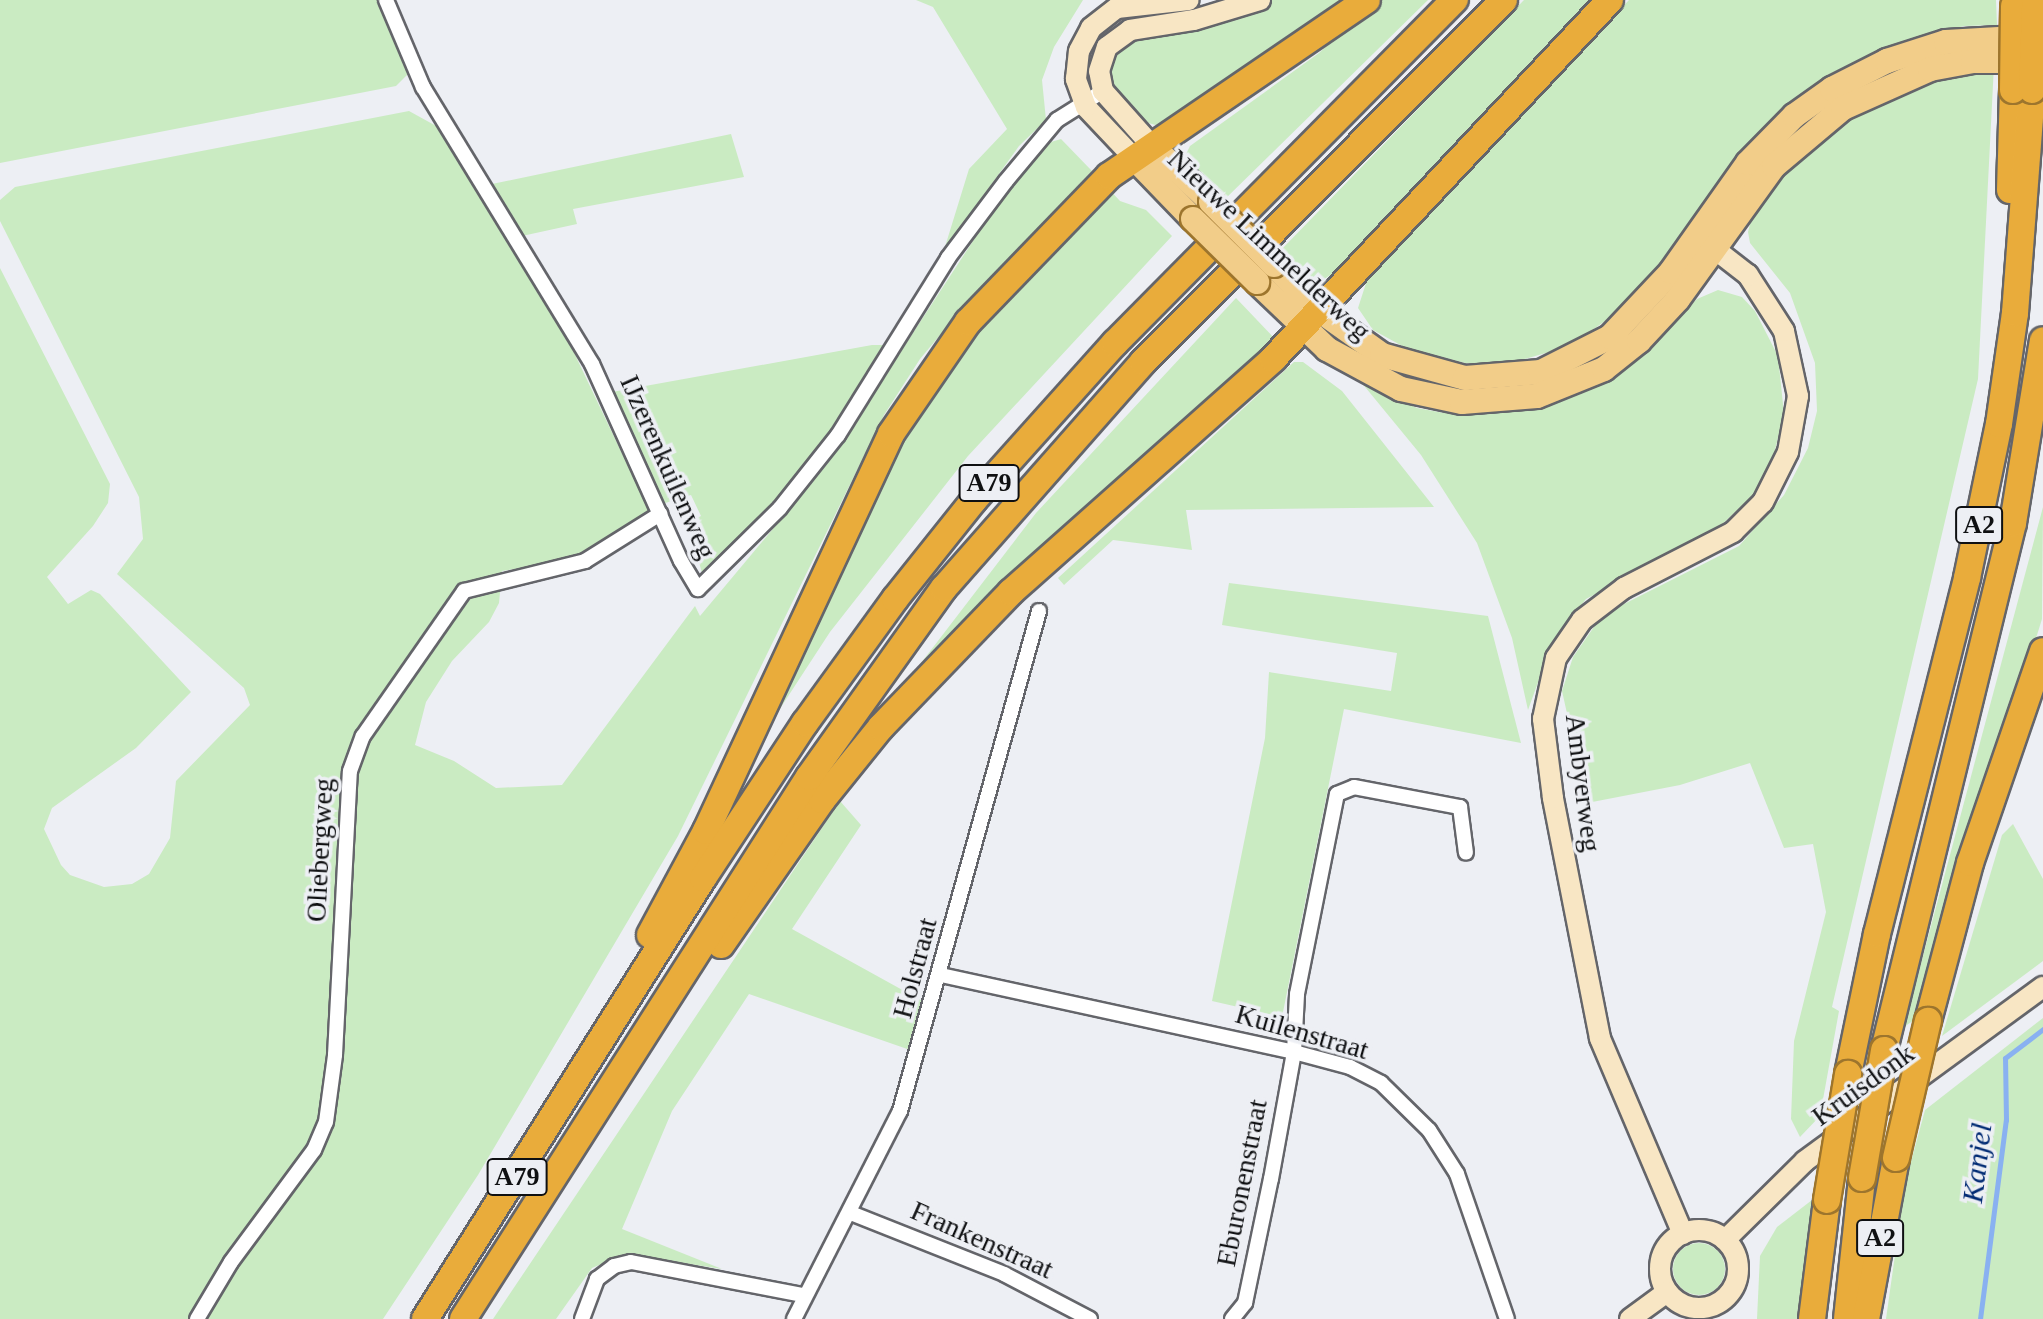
<!DOCTYPE html>
<style>
body{margin:0}
#map{position:relative;width:2043px;height:1319px;overflow:hidden;background:#edeff4;font-family:Georgia,serif}
div>[style]{position:absolute}
[style*='--x']{left:calc(var(--x)*1px);top:calc(var(--y)*1px);width:calc(var(--w)*1px);rotate:calc(var(--a)*1deg)}
.green>*{inset:0;background:#caebc2}
.round{border-radius:50%}
.stream>*{height:5px;margin:-2.5px;padding:0 2.5px;transform-origin:2.5px;border-radius:2.5px;background:#89b1f1}
.roads{filter:drop-shadow(2px 0 #64656a) drop-shadow(-2px 0 #64656a) drop-shadow(0 2px #64656a) drop-shadow(0 -2px #64656a)}
.street>*{height:14px;margin:-7px;padding:0 7px;transform-origin:7px;border-radius:7px;background:#fff}
.secondary>*{height:20px;margin:-10px;padding:0 10px;transform-origin:10px;border-radius:10px;background:#f8e6c4}
.secondary>.ring{margin:-10px;padding:0;box-sizing:content-box;background:none;border:20px solid #f8e6c4;border-radius:50%}
.primary>*{height:24px;margin:-12px;padding:0 12px;transform-origin:12px;border-radius:12px;background:#f2cd89}
.highway>*{height:26px;margin:-13px;padding:0 13px;transform-origin:13px;border-radius:13px;background:#e9ac3b}
.bridges{filter:drop-shadow(2px 0 #9d752d) drop-shadow(-2px 0 #9d752d) drop-shadow(0 2px #9d752d) drop-shadow(0 -2px #9d752d)}
.primary-bridge>*{height:24px;margin:-12px;padding:0 12px;transform-origin:12px;border-radius:12px;background:#f2cd89}
.highway-bridge>*{height:26px;margin:-13px;padding:0 13px;transform-origin:13px;border-radius:13px;background:#e9ac3b}
span{translate:-50% -50%;white-space:nowrap;text-align:center;line-height:1.15;-webkit-text-stroke:7px #edeff4;paint-order:stroke}
.shield-label span{padding:2px 6px;background:#edeff4;border:2px solid;border-radius:6px;-webkit-text-stroke-width:0}
.shield-label{font-size:26px;color:#0f1012;font-weight:700}
.street-label{font-size:28px;color:#0f1012}
.water-label{font-size:30px;color:#002a73;font-style:italic}
</style>
<div id="map">
<div class="green">
<i style="clip-path:polygon(0 0,379px 0,409px 73px,396px 86px,0 163px)"></i>
<i style="clip-path:polygon(916px 0,1083px 0,1054px 47px,1042px 80px,1046px 120px,1019px 146px,944px 250px,969px 169px,1007px 129px,933px 7px)"></i>
<i style="clip-path:polygon(1272px 0,1340px 0,1169px 122px,1159px 126px,1138px 120px,1112px 90px,1111px 55px,1130px 38px)"></i>
<i style="clip-path:polygon(1377px 0,1428px 0,1223px 201px,1191px 169px,1185px 156px,1190px 146px,1319px 53px)"></i>
<i style="clip-path:polygon(1524px 0,1597px 0,1345px 266px,1313px 286px,1279px 252px)"></i>
<i style="clip-path:polygon(1629px 0,1996px 0,1997px 25px,1964px 26px,1894px 45px,1818px 83px,1746px 148px,1663px 261px,1619px 311px,1570px 346px,1507px 364px,1465px 363px,1406px 348px,1373px 330px,1358px 308px,1368px 277px)"></i>
<i style="clip-path:polygon(1994px 65px,1978px 379px,1832px 1007px,1839px 1011px,1820px 1116px,1800px 1137px,1791px 1119px,1794px 1041px,1826px 912px,1813px 844px,1784px 848px,1750px 763px,1680px 785px,1587px 803px,1562px 691px,1573px 657px,1596px 624px,1620px 606px,1739px 546px,1784px 495px,1808px 448px,1817px 411px,1815px 363px,1790px 293px,1750px 243px,1748px 232px,1753px 212px,1779px 171px,1839px 120px,1919px 80px)"></i>
<i style="clip-path:polygon(409px 111px,438px 127px,568px 340px,648px 508px,647px 515px,593px 557px,502px 571px,499px 603px,489px 622px,452px 661px,426px 702px,415px 745px,454px 761px,496px 788px,562px 785px,695px 606px,700px 616px,828px 463px,1005px 192px,1051px 142px,1061px 139px,1092px 171px,960px 311px,920px 359px,884px 415px,678px 836px,478px 1175px,383px 1319px,0 1319px,0 268px,110px 484px,108px 503px,93px 526px,47px 577px,68px 604px,91px 590px,100px 594px,191px 692px,136px 748px,52px 808px,44px 829px,61px 865px,70px 875px,104px 887px,132px 884px,149px 874px,170px 838px,176px 781px,250px 705px,244px 688px,117px 574px,143px 539px,139px 497px,0 221px,0 200px,15px 187px)"></i>
<i style="clip-path:polygon(731px 134px,744px 177px,573px 209px,577px 224px,522px 236px,492px 184px)"></i>
<i style="clip-path:polygon(1106px 186px,1120px 201px,1146px 210px,1172px 236px,968px 456px,830px 632px,753px 750px,896px 449px,954px 356px)"></i>
<i style="clip-path:polygon(1718px 290px,1742px 297px,1755px 311px,1778px 356px,1784px 414px,1771px 466px,1752px 496px,1714px 532px,1586px 599px,1553px 641px,1528px 710px,1512px 638px,1477px 543px,1421px 455px,1361px 382px,1417px 408px,1444px 413px,1545px 404px,1618px 373px,1697px 299px)"></i>
<i style="clip-path:polygon(1236px 298px,1277px 341px,1059px 533px,885px 710px,1036px 513px)"></i>
<i style="clip-path:polygon(872px 345px,885px 345px,817px 454px,766px 512px,702px 573px,688px 523px,701px 516px,691px 495px,662px 504px,612px 392px)"></i>
<i style="clip-path:polygon(1294px 362px,1303px 362px,1342px 391px,1434px 507px,1186px 510px,1192px 550px,1113px 540px,1064px 585px,1058px 578px)"></i>
<i style="clip-path:polygon(2043px 507px,2042px 619px,1917px 1018px,1904px 1027px)"></i>
<i style="clip-path:polygon(1229px 583px,1488px 616px,1521px 743px,1344px 709px,1282px 1017px,1212px 1001px,1265px 738px,1269px 672px,1391px 691px,1397px 653px,1222px 625px)"></i>
<i style="clip-path:polygon(840px 801px,861px 825px,792px 929px,926px 1003px,913px 1051px,749px 994px,672px 1111px,622px 1229px,722px 1269px,625px 1254px,592px 1268px,556px 1319px,493px 1319px)"></i>
<i style="clip-path:polygon(2013px 824px,2043px 879px,2043px 961px,1942px 1036px,2002px 835px)"></i>
<i style="clip-path:polygon(2043px 1018px,2043px 1319px,1886px 1319px,1905px 1184px,1925px 1110px)"></i>
<i style="clip-path:polygon(1812px 1200px,1801px 1319px,1757px 1319px,1760px 1256px,1777px 1227px)"></i>
<i class="round" style="left:1673px;top:1243px;width:52px;height:52px"></i>
</div>
<div class="stream">
<i style="--x:1980;--y:1319;--w:201;--a:-82.6"></i>
<i style="--x:2006;--y:1120;--w:62;--a:-90.9"></i>
<i style="--x:2005;--y:1058;--w:48;--a:-37.3"></i>
</div>
<div class="roads">
<div class="street">
<i style="--x:386;--y:0;--w:95;--a:67"></i>
<i style="--x:423;--y:87;--w:324;--a:58.6"></i>
<i style="--x:592;--y:364;--w:216;--a:65.7"></i>
<i style="--x:681;--y:561;--w:33;--a:59"></i>
<i style="--x:698;--y:589;--w:115;--a:-44.6"></i>
<i style="--x:780;--y:508;--w:93;--a:-51.5"></i>
<i style="--x:838;--y:435;--w:208;--a:-58.1"></i>
<i style="--x:948;--y:258;--w:96;--a:-53"></i>
<i style="--x:1006;--y:181;--w:80;--a:-50.1"></i>
<i style="--x:1057;--y:120;--w:54;--a:-32.2"></i>
<i style="--x:941;--y:975;--w:361;--a:12.3"></i>
<i style="--x:1294;--y:1052;--w:58;--a:15"></i>
<i style="--x:1350;--y:1067;--w:35;--a:27"></i>
<i style="--x:1381;--y:1083;--w:67;--a:44.4"></i>
<i style="--x:1429;--y:1130;--w:52;--a:57.5"></i>
<i style="--x:1457;--y:1174;--w:153;--a:71"></i>
<i style="--x:851;--y:1213;--w:165;--a:21.7"></i>
<i style="--x:1004;--y:1274;--w:97;--a:27.6"></i>
<i style="--x:197;--y:1319;--w:66;--a:-59.2"></i>
<i style="--x:231;--y:1262;--w:139;--a:-53.5"></i>
<i style="--x:314;--y:1150;--w:30;--a:-67"></i>
<i style="--x:326;--y:1122;--w:68;--a:-82.3"></i>
<i style="--x:335;--y:1055;--w:284;--a:-87"></i>
<i style="--x:350;--y:771;--w:37;--a:-70"></i>
<i style="--x:363;--y:736;--w:177;--a:-55.1"></i>
<i style="--x:464;--y:591;--w:125;--a:-13.9"></i>
<i style="--x:585;--y:561;--w:89;--a:-32.1"></i>
<i style="--x:582;--y:1319;--w:43;--a:-69.4"></i>
<i style="--x:597;--y:1279;--w:21;--a:-37"></i>
<i style="--x:614;--y:1266;--w:17;--a:-13"></i>
<i style="--x:631;--y:1262;--w:174;--a:10.9"></i>
<i style="--x:794;--y:1319;--w:233;--a:-63"></i>
<i style="--x:900;--y:1111;--w:519;--a:-74.46"></i>
<i style="--x:1232;--y:1319;--w:21;--a:-51"></i>
<i style="--x:1245;--y:1303;--w:127;--a:-78.2"></i>
<i style="--x:1271;--y:1179;--w:129;--a:-79.7"></i>
<i style="--x:1294;--y:1052;--w:58;--a:-87"></i>
<i style="--x:1297;--y:994;--w:204;--a:-78.7"></i>
<i style="--x:1337;--y:794;--w:18;--a:-22"></i>
<i style="--x:1354;--y:787;--w:108;--a:10.7"></i>
<i style="--x:1460;--y:807;--w:46;--a:82.6"></i>
</div>
<div class="secondary">
<i style="--x:1152;--y:146;--w:74;--a:-131.7"></i>
<i style="--x:1103;--y:91;--w:20;--a:-101"></i>
<i style="--x:1099;--y:71;--w:25;--a:-72"></i>
<i style="--x:1107;--y:47;--w:29;--a:-36"></i>
<i style="--x:1130;--y:30;--w:65;--a:-8.9"></i>
<i style="--x:1194;--y:20;--w:69;--a:-16.9"></i>
<i style="--x:1134;--y:158;--w:70;--a:-133.3"></i>
<i style="--x:1086;--y:107;--w:30;--a:-110"></i>
<i style="--x:1076;--y:79;--w:28;--a:-84"></i>
<i style="--x:1079;--y:51;--w:26;--a:-62"></i>
<i style="--x:1091;--y:28;--w:33;--a:-38"></i>
<i style="--x:1117;--y:8;--w:72;--a:-6.3"></i>
<i class="ring" style="left:1660px;top:1230px;width:58px;height:58px"></i>
<i style="--x:1683;--y:1234;--w:213;--a:-113"></i>
<i style="--x:1600;--y:1038;--w:245;--a:-101.1"></i>
<i style="--x:1553;--y:798;--w:80;--a:-97.2"></i>
<i style="--x:1543;--y:719;--w:62;--a:-78"></i>
<i style="--x:1556;--y:658;--w:46;--a:-55.6"></i>
<i style="--x:1582;--y:620;--w:53;--a:-37.3"></i>
<i style="--x:1624;--y:588;--w:123;--a:-27.2"></i>
<i style="--x:1733;--y:532;--w:42;--a:-45"></i>
<i style="--x:1763;--y:502;--w:56;--a:-63.4"></i>
<i style="--x:1788;--y:452;--w:57;--a:-79.9"></i>
<i style="--x:1798;--y:396;--w:66;--a:-102.2"></i>
<i style="--x:1784;--y:331;--w:67;--a:-122.7"></i>
<i style="--x:1748;--y:275;--w:57;--a:-142.1"></i>
<i style="--x:1725;--y:1240;--w:112;--a:-44.6"></i>
<i style="--x:1805;--y:1161;--w:295;--a:-36.2"></i>
<i style="--x:1630;--y:1319;--w:46;--a:-36.1"></i>
</div>
<div class="primary">
<i style="--x:1152;--y:146;--w:81;--a:43.5"></i>
<i style="--x:1134;--y:158;--w:85;--a:46"></i>
<i style="--x:1274;--y:265;--w:64;--a:45"></i>
<i style="--x:1319;--y:310;--w:77;--a:35.5"></i>
<i style="--x:1382;--y:355;--w:86;--a:15.5"></i>
<i style="--x:1465;--y:378;--w:76;--a:-4.5"></i>
<i style="--x:1541;--y:372;--w:77;--a:-26.9"></i>
<i style="--x:1610;--y:337;--w:89;--a:-46.8"></i>
<i style="--x:1671;--y:272;--w:133;--a:-54.8"></i>
<i style="--x:1748;--y:163;--w:66;--a:-45.6"></i>
<i style="--x:1794;--y:116;--w:47;--a:-35.4"></i>
<i style="--x:1832;--y:89;--w:62;--a:-27"></i>
<i style="--x:1887;--y:61;--w:62;--a:-17.9"></i>
<i style="--x:1946;--y:42;--w:88;--a:-3.3"></i>
<i style="--x:1257;--y:282;--w:97;--a:43.7"></i>
<i style="--x:1327;--y:349;--w:84;--a:28.4"></i>
<i style="--x:1401;--y:389;--w:62;--a:12"></i>
<i style="--x:1462;--y:402;--w:75;--a:-4.6"></i>
<i style="--x:1537;--y:396;--w:72;--a:-21.9"></i>
<i style="--x:1604;--y:369;--w:45;--a:-38.7"></i>
<i style="--x:1639;--y:341;--w:57;--a:-47.1"></i>
<i style="--x:1678;--y:299;--w:164;--a:-54.2"></i>
<i style="--x:1774;--y:166;--w:90;--a:-40"></i>
<i style="--x:1843;--y:108;--w:95;--a:-24.1"></i>
<i style="--x:1930;--y:69;--w:44;--a:-10.5"></i>
<i style="--x:1973;--y:61;--w:58;--a:0"></i>
</div>
<div class="highway">
<i style="--x:2010;--y:190;--w:100;--a:-88.3"></i>
<i style="--x:650;--y:935;--w:118;--a:-61.7"></i>
<i style="--x:706;--y:831;--w:438;--a:-65"></i>
<i style="--x:891;--y:434;--w:136;--a:-55.5"></i>
<i style="--x:968;--y:322;--w:203;--a:-46"></i>
<i style="--x:1109;--y:176;--w:312;--a:-34.3"></i>
<i style="--x:721;--y:945;--w:177;--a:-55.1"></i>
<i style="--x:822;--y:800;--w:94;--a:-51.1"></i>
<i style="--x:881;--y:727;--w:187;--a:-46.1"></i>
<i style="--x:1011;--y:592;--w:351;--a:-41.6"></i>
<i style="--x:1273;--y:359;--w:492;--a:-46.8"></i>
<i style="--x:1928;--y:1021;--w:163;--a:-75.1"></i>
<i style="--x:1970;--y:863;--w:224;--a:-71"></i>
<i style="--x:1884;--y:1050;--w:543;--a:-76.25"></i>
<i style="--x:2013;--y:523;--w:185;--a:-80.7"></i>
<i style="--x:1848;--y:1074;--w:143;--a:-78.3"></i>
<i style="--x:1877;--y:934;--w:367;--a:-75.8"></i>
<i style="--x:1967;--y:578;--w:157;--a:-78.3"></i>
<i style="--x:1999;--y:424;--w:112;--a:-81.8"></i>
<i style="--x:2015;--y:313;--w:224;--a:-85.6"></i>
<i style="--x:425;--y:1319;--w:521;--a:-57.77"></i>
<i style="--x:703;--y:878;--w:186;--a:-56.7"></i>
<i style="--x:805;--y:723;--w:153;--a:-54"></i>
<i style="--x:895;--y:599;--w:127;--a:-51.4"></i>
<i style="--x:974;--y:500;--w:211;--a:-48.1"></i>
<i style="--x:1115;--y:343;--w:483;--a:-45.3"></i>
<i style="--x:463;--y:1319;--w:643;--a:-57.45"></i>
<i style="--x:809;--y:777;--w:232;--a:-54.5"></i>
<i style="--x:944;--y:588;--w:301;--a:-48.6"></i>
<i style="--x:1143;--y:362;--w:511;--a:-45.08"></i>
<i style="--x:1812;--y:1319;--w:120;--a:-82.8"></i>
<i style="--x:1847;--y:1319;--w:142;--a:-83.9"></i>
<i style="--x:1866;--y:1319;--w:164;--a:-79.4"></i>
</div>
</div>
<div class="bridges">
<div class="primary-bridge">
<i style="--x:1211;--y:202;--w:89;--a:45"></i>
<i style="--x:1193;--y:219;--w:90;--a:44.5"></i>
</div>
<div class="highway-bridge">
<i style="--x:2013;--y:90;--w:84;--a:-89.3"></i>
<i style="--x:2032;--y:90;--w:83;--a:-87.9"></i>
<i style="--x:1896;--y:1158;--w:141;--a:-76.9"></i>
<i style="--x:1862;--y:1178;--w:130;--a:-80.2"></i>
<i style="--x:1827;--y:1200;--w:128;--a:-80.5"></i>
</div>
</div>
<div class="shield-label">
<span style="left:989px;top:483px">A79</span>
<span style="left:1979px;top:525px">A2</span>
<span style="left:517px;top:1177px">A79</span>
<span style="left:1880px;top:1238px">A2</span>
</div>
<div class="street-label">
<span style="left:1269px;top:245px;rotate:43deg">Nieuwe Limmelderweg</span>
<span style="left:668px;top:467px;rotate:66deg">IJzerenkuilenweg</span>
<span style="left:1583px;top:783px;rotate:83deg">Ambyerweg</span>
<span style="left:320px;top:850px;rotate:-87deg">Oliebergweg</span>
<span style="left:915px;top:968px;rotate:-75deg">Holstraat</span>
<span style="left:1302px;top:1032px;rotate:16deg">Kuilenstraat</span>
<span style="left:1863px;top:1085px;rotate:-36deg">Kruisdonk</span>
<span style="left:1242px;top:1183px;rotate:-79deg">Eburonenstraat</span>
<span style="left:982px;top:1240px;rotate:24deg">Frankenstraat</span>
</div>
<div class="water-label">
<span style="left:1977px;top:1163px;rotate:-83deg">Kanjel</span>
</div>
</div>
